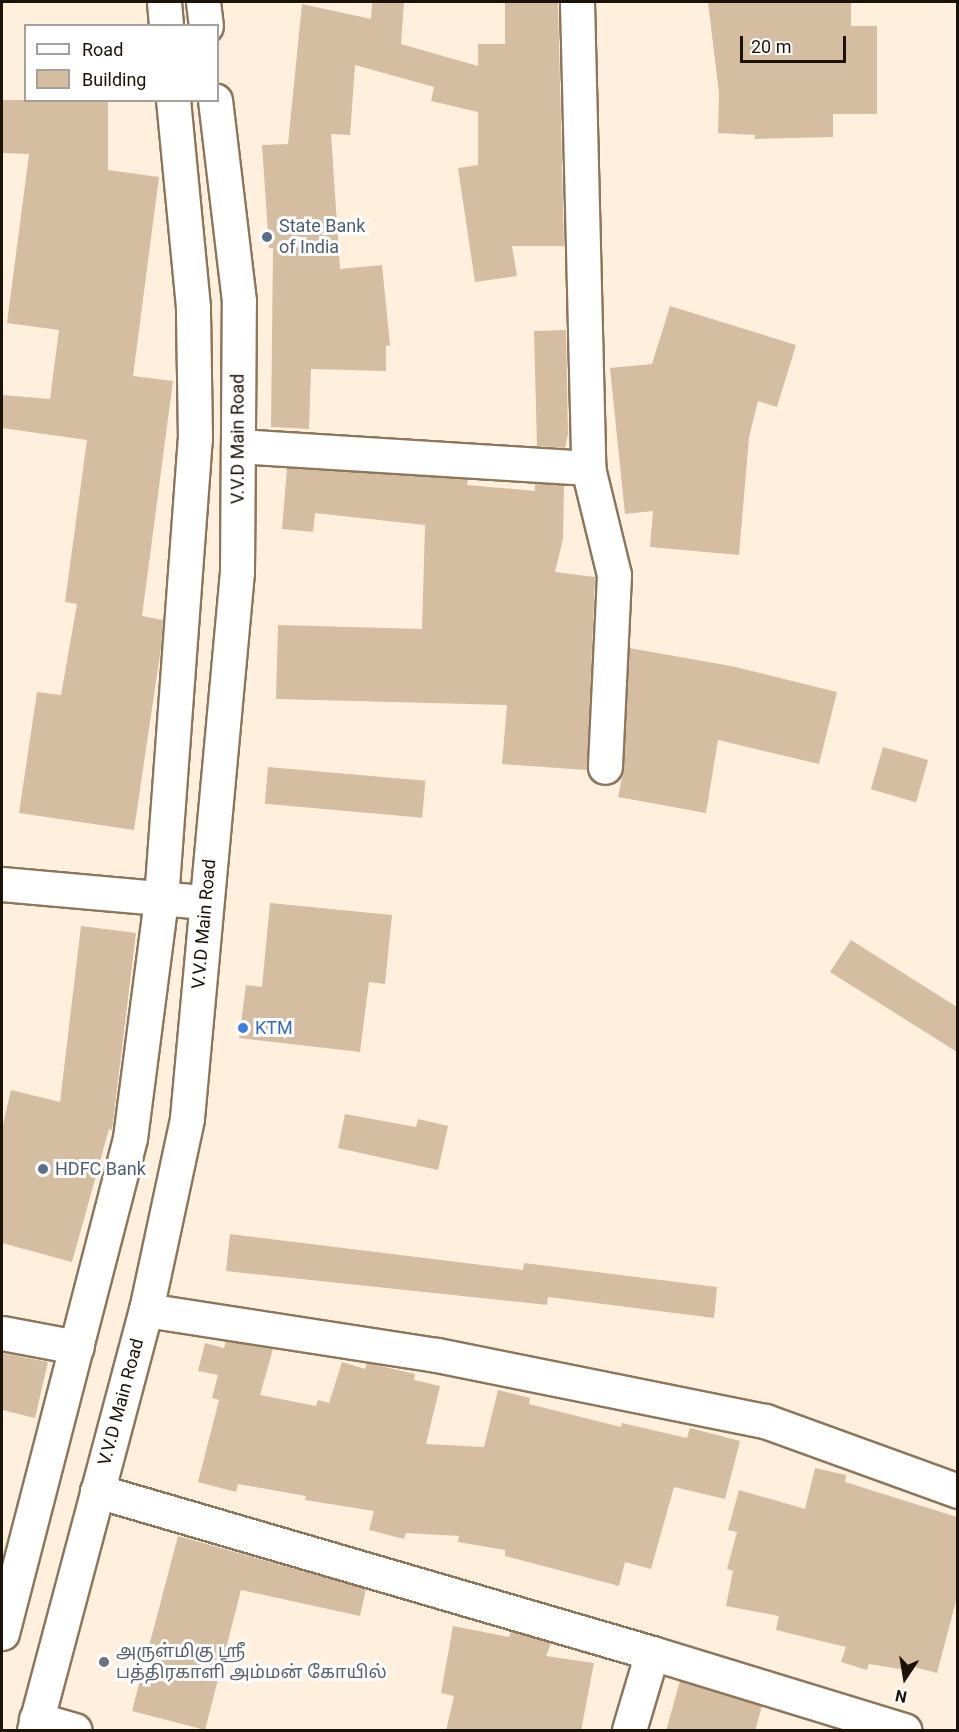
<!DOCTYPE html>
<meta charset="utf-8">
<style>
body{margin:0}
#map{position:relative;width:959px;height:1732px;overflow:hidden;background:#fff0de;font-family:Roboto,"Noto Sans Tamil",sans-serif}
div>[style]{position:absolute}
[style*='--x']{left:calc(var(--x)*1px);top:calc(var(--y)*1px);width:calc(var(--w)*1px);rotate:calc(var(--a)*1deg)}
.building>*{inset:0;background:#d5bda1;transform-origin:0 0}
.roads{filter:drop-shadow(2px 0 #8c765c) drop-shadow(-2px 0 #8c765c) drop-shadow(0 2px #8c765c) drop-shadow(0 -2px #8c765c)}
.minor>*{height:33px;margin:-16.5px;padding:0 16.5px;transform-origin:16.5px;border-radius:16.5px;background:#fff}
.secondary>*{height:33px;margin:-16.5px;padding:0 16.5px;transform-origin:16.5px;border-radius:16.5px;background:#fff}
.dots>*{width:16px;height:16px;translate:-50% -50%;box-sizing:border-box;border:3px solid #fff;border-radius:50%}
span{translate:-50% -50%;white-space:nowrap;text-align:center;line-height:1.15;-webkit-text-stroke:6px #fff;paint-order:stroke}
.service-label{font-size:18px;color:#4e5e75}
.left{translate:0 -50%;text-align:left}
.street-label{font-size:18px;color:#1b1308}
.shop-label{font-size:18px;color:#366cbe}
.worship-label{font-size:18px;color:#5b616d}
.frame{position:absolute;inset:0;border:3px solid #1b1308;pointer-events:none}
.legend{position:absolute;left:24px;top:24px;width:195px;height:78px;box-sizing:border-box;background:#fff;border:2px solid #a4a19c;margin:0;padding:8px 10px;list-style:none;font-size:18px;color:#1b1308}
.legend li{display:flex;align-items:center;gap:12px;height:30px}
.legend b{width:30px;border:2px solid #a4a19c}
.north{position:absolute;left:875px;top:1648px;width:60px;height:60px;-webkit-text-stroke:4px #fff;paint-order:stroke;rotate:192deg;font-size:16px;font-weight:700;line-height:24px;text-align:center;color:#1b1308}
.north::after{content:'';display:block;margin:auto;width:21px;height:27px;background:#1b1308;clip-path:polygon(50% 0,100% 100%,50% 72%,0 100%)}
.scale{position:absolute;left:740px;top:36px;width:106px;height:27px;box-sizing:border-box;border:3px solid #1b1308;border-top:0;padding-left:8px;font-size:18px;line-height:21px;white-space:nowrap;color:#1b1308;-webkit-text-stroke:4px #fff;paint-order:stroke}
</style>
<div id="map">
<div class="building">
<i style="clip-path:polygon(372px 2px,404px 2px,401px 44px,478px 66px,478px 44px,505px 44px,505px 2px,558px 2px,564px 246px,512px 246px,517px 276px,475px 282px,458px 168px,478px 165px,478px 112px,431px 101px,434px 87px,355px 65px,350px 135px,331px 134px,340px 269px,382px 265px,390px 345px,386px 346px,386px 371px,311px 369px,309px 429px,271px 427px,273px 248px,269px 248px,262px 145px,288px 144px,302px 4px,371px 19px)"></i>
<i style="clip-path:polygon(708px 2px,851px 2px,851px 26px,877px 26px,877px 114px,833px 114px,833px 137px,755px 139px,755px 135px,718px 133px,719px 93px)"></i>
<i style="clip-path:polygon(2px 100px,108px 100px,108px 170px,159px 177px,133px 376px,173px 381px,142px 616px,163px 620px,161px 648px,134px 830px,19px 813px,37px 692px,61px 695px,77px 604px,65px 602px,87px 440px,2px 428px,2px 395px,50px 399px,59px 330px,7px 323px,29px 154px,2px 153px)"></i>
<i style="clip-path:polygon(670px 306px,796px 345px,777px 407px,758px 401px,749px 437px,739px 555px,650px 547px,653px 511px,625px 514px,610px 368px,652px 364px)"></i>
<i style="clip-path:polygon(566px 330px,568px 434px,565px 448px,537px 446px,534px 331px)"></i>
<i style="clip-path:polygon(287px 468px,468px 479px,467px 485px,535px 491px,535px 483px,564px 485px,563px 539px,555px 572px,595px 577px,587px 770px,502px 764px,507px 705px,276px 699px,278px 625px,422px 629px,425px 525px,315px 513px,313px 532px,282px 529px)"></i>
<i style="clip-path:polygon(629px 648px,731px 666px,837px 692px,819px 764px,718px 740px,706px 813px,618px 797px,624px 768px)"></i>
<i style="left:883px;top:747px;width:47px;height:44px;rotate:16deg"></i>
<i style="left:268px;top:767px;width:158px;height:37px;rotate:5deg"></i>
<i style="clip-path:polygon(270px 903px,392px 915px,385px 984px,369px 982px,360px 1052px,239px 1038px,246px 985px,262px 987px)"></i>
<i style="clip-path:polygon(81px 926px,136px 933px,112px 1130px,109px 1129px,72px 1262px,2px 1243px,2px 1129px,11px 1090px,60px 1102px)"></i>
<i style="clip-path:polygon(851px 940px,957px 1007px,957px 1052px,830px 972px)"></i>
<i style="clip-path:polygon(345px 1114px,416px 1127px,418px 1119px,448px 1126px,438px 1170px,338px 1148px)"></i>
<i style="clip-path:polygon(230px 1234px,523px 1270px,524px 1263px,717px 1287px,714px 1318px,548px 1297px,547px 1305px,226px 1271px)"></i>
<i style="clip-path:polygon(226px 1341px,273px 1349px,260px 1395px,316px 1406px,318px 1400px,329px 1403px,342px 1362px,365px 1369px,367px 1363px,376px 1365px,415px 1374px,414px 1380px,440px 1386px,426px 1444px,484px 1447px,498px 1390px,530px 1398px,529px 1404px,621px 1427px,622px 1423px,687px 1438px,690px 1428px,740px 1441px,725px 1499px,674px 1487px,651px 1569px,625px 1562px,619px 1586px,505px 1556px,505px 1550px,458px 1542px,459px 1536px,406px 1533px,404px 1539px,369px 1530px,374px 1511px,305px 1500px,306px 1496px,238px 1484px,236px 1492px,198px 1482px,219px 1400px,212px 1398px,218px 1375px,198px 1371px,205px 1343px,224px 1348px)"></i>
<i style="clip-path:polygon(2px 1353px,48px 1362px,35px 1418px,2px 1410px)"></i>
<i style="clip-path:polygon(815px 1468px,846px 1475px,845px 1482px,957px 1517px,957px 1597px,937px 1673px,914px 1667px,913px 1671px,869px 1664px,867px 1670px,841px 1662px,846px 1647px,776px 1630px,779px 1616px,726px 1606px,733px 1571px,727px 1569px,737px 1532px,728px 1530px,739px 1490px,805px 1509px)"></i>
<i style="clip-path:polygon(178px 1536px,366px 1589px,360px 1616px,241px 1590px,205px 1730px,132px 1711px)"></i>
<i style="clip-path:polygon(453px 1626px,509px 1637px,511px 1631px,551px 1643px,546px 1656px,594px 1663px,581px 1731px,446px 1731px,454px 1696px,441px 1693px)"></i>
<i style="clip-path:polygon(680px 1681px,762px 1706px,755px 1731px,666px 1731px)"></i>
</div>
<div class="roads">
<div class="minor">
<i style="--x:577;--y:2;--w:466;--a:88.6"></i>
<i style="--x:238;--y:446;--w:351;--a:3.6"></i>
<i style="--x:588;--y:468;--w:110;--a:76.3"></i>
<i style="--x:614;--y:575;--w:192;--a:92.7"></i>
<i style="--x:2;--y:884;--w:204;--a:5.1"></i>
<i style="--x:146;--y:1310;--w:294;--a:8.8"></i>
<i style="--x:437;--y:1355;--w:335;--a:11.4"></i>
<i style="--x:765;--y:1421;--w:205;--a:19.9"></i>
<i style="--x:2;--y:1333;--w:76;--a:10.6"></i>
<i style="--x:97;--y:1491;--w:578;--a:16.27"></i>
<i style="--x:652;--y:1653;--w:264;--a:17"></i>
<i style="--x:36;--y:1719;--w:40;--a:16"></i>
<i style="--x:629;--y:1730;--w:80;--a:-73.4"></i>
</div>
<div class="secondary">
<i style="--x:164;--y:2;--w:24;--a:85"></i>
<i style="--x:203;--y:2;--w:24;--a:83"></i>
<i style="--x:2;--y:1633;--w:511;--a:-75.5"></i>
<i style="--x:130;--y:1138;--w:241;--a:-82.6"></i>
<i style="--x:161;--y:899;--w:461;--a:-85.8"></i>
<i style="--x:195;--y:439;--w:132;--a:-90.9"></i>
<i style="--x:193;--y:307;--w:208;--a:-95.5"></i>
<i style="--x:34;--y:1730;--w:435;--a:-75.1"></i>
<i style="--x:146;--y:1310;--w:196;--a:-77.9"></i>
<i style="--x:187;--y:1118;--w:548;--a:-84.77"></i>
<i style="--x:237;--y:572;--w:271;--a:-89.6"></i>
<i style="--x:239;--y:301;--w:202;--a:-96.8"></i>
</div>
</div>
<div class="dots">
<i style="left:267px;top:237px;background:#5c6f8a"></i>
<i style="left:243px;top:1028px;background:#3f7fe0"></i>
<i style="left:43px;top:1169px;background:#5c6f8a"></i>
<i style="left:104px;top:1662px;background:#6b7280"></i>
</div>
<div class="service-label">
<span class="left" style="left:279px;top:237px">State Bank<br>of India</span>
<span class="left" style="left:55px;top:1169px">HDFC Bank</span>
</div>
<div class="street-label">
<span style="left:238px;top:439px;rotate:-90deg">V.V.D Main Road</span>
<span style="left:204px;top:924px;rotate:-85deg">V.V.D Main Road</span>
<span style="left:121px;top:1402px;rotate:-75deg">V.V.D Main Road</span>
</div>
<div class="shop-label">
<span class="left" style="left:255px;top:1028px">KTM</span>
</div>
<div class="worship-label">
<span class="left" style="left:116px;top:1662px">அருள்மிகு ஶ்ரீ<br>பத்திரகாளி அம்மன் கோயில்</span>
</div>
<div class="frame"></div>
<ul class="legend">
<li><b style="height:8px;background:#fff"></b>Road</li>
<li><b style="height:16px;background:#d5bda1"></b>Building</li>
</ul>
<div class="north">N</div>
<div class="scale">20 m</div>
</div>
